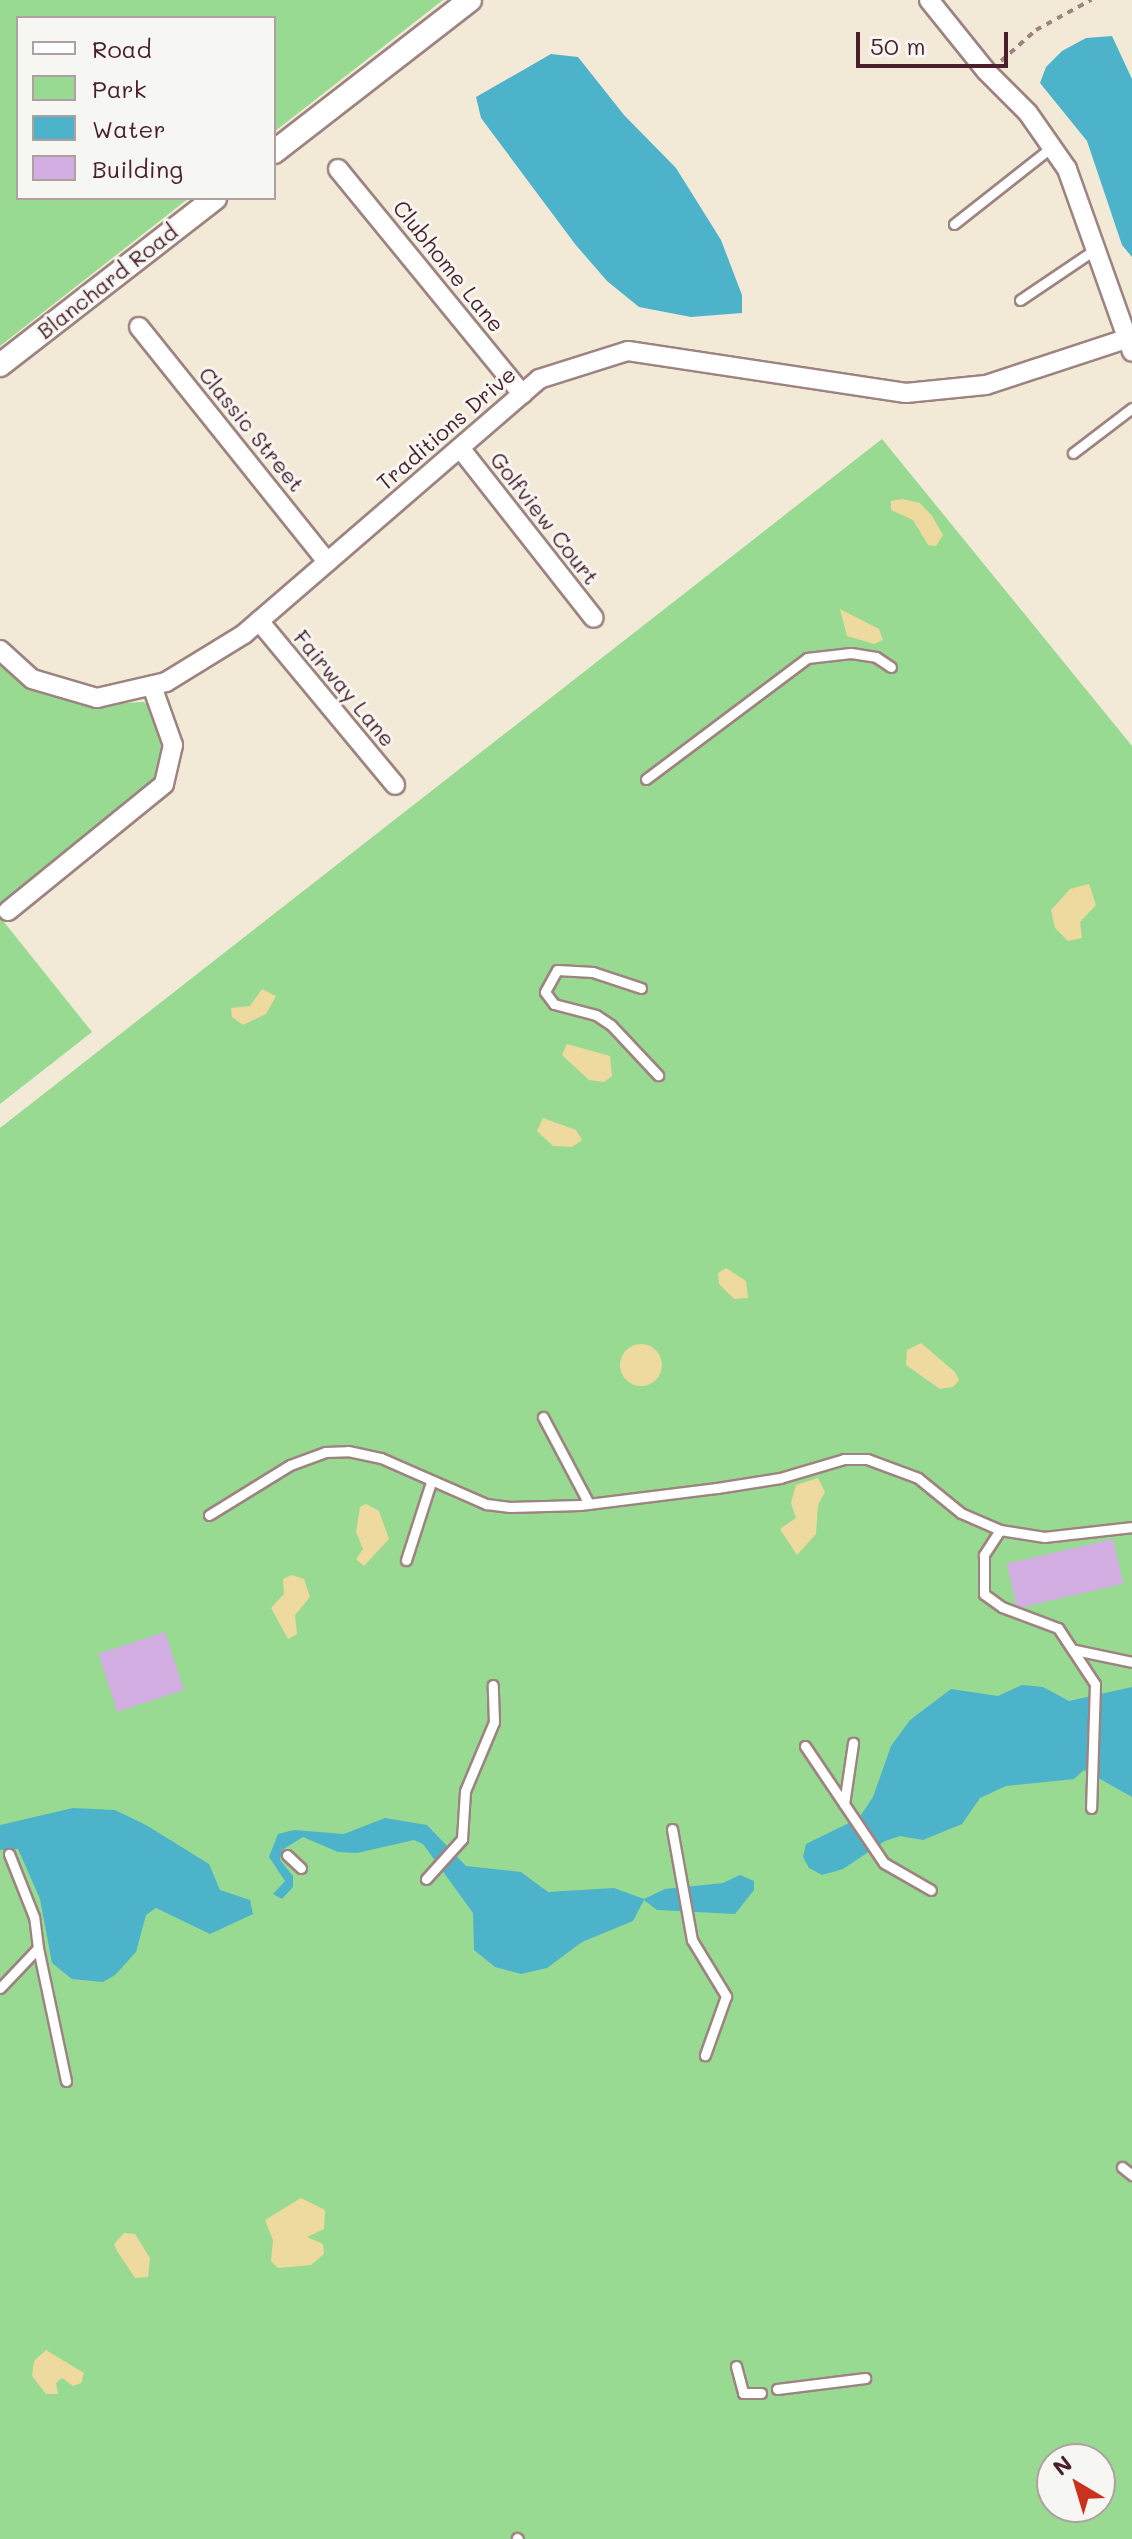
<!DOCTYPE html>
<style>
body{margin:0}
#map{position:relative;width:1132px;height:2539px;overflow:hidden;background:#f3e9d7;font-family:Mali,sans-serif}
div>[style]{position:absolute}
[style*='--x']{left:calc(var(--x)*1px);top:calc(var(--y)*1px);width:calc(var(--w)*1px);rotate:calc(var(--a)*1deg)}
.green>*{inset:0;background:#98da91}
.sand>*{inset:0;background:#eeda9e}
.round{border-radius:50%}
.water>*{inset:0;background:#4cb3cb}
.building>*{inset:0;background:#d3aee2;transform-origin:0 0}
.path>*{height:4px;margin-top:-2px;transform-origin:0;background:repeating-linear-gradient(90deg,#9e8481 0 6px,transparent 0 12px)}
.roads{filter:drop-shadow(2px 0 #9e8481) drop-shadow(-2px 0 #9e8481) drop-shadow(0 2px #9e8481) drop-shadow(0 -2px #9e8481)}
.service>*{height:9px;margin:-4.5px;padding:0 4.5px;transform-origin:4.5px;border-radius:4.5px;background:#fff}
.minor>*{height:18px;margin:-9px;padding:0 9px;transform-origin:9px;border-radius:9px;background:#fff}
.tertiary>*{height:22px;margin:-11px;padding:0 11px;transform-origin:11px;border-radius:11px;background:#fff}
span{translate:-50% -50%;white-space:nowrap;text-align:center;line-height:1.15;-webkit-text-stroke:6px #f6f6f2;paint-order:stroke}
.street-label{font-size:22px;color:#4a1f2b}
.legend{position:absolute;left:16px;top:16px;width:260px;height:184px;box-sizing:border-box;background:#f6f6f2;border:2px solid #b1a0a2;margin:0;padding:10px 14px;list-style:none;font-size:24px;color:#4a1f2b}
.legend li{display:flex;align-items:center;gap:16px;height:40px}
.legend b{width:40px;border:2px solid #b1a0a2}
.north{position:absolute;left:1036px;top:2443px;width:80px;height:80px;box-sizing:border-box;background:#f6f6f2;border:2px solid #b1a0a2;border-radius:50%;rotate:322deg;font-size:22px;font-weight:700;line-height:32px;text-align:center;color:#4a1f2b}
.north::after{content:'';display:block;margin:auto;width:28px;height:36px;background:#c8321e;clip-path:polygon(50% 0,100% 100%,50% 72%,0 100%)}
.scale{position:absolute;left:856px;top:32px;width:152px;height:36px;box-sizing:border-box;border:4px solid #4a1f2b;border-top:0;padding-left:10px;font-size:24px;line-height:28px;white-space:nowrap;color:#4a1f2b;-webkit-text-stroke:6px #f6f6f2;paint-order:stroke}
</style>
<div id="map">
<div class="green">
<i style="clip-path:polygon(0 0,443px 0,274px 132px,274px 18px,18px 18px,18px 198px,189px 198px,0 346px)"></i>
<i style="clip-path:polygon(evenodd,882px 439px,1132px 746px,1132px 2539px,0 2539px,0 1128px,882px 439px,1052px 2459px,1100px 2459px,1100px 2507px,1052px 2507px,1052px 2459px)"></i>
<i style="clip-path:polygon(0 658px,99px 704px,144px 702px,154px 711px,162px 743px,158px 774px,145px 795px,0 909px)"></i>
<i style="clip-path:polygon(0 917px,92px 1032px,0 1104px)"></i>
</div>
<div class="sand">
<i style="clip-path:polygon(902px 499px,920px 503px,932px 516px,943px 535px,936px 546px,928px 545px,913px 520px,891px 510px,891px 501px)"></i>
<i style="clip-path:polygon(840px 609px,879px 629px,883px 640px,874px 644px,847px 636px)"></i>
<i style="clip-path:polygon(1089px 884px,1096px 905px,1080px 922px,1082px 938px,1068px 941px,1055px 928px,1051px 910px,1070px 889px)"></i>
<i style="clip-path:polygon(262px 989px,276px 996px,266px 1014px,243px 1025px,232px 1017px,231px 1008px,250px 1006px)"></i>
<i style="clip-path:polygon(567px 1044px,610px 1056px,612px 1076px,604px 1082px,589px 1080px,562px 1055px)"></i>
<i style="clip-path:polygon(543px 1118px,576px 1130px,582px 1140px,572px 1147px,553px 1146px,537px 1131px)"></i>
<i style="clip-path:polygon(726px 1268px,746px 1281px,748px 1298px,734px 1299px,719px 1284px,718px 1273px)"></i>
<i style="clip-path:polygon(921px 1343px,955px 1372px,959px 1380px,953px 1387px,940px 1389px,906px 1365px,907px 1350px)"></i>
<i class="round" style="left:620px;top:1344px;width:42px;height:42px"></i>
<i style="clip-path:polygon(818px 1478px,825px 1492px,818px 1505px,816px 1534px,797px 1555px,780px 1529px,796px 1518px,791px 1503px,796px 1485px)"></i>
<i style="clip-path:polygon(366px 1504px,379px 1511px,389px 1539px,364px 1566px,356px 1559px,363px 1549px,356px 1532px,360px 1507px)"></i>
<i style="clip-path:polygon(292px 1575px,304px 1579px,310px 1597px,295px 1615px,297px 1634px,288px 1639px,271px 1608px,284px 1594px,283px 1579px)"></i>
<i style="clip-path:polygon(301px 2198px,325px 2210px,324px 2229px,307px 2237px,323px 2244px,324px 2254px,311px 2265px,278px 2268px,271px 2261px,273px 2240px,265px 2220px)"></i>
<i style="clip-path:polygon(124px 2233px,135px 2234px,150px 2258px,148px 2277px,135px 2278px,117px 2251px,114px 2244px)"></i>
<i style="clip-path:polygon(46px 2350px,84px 2373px,81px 2383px,73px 2386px,62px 2378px,56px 2383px,58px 2394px,46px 2394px,32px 2376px,34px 2361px)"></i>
</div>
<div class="water">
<i style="clip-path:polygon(1112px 36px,1132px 79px,1132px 257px,1122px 245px,1087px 141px,1040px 83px,1046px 67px,1062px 51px,1086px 38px)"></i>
<i style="clip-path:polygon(551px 54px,578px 57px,624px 115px,676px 168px,721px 240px,742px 295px,742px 313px,691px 317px,639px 307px,607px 281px,575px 244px,481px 118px,476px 97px)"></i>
<i style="clip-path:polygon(1022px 1685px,1043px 1687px,1069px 1701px,1132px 1687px,1132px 1797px,1084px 1770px,1074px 1779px,1006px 1786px,980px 1798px,962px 1824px,923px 1840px,900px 1836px,885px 1841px,843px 1869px,822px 1875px,809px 1868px,803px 1857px,806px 1844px,859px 1818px,873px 1797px,891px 1746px,910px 1720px,951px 1689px,998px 1696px)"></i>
<i style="clip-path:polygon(73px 1808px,115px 1810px,146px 1825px,209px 1864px,220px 1890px,250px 1900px,253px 1914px,210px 1934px,156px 1908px,146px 1915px,136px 1952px,115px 1975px,103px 1982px,72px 1979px,52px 1963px,40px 1899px,18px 1849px,0 1850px,0 1825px)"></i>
<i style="clip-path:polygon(385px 1818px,427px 1825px,466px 1866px,521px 1872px,548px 1892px,614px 1888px,644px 1899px,665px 1889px,723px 1883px,740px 1875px,754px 1881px,754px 1890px,735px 1914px,657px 1910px,644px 1900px,633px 1921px,582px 1942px,547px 1968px,521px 1974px,495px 1967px,474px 1950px,473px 1913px,423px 1844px,414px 1840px,357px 1853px,338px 1852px,303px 1837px,282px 1850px,280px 1860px,293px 1876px,293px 1887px,282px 1899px,273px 1894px,285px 1881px,269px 1857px,278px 1834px,294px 1830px,344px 1834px)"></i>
</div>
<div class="building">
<i style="left:1113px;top:1539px;width:46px;height:109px;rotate:77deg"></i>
<i style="left:165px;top:1632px;width:61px;height:70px;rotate:72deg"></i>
</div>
<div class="path">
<i style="--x:1001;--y:61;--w:47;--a:-41.5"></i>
<i style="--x:1036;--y:30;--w:63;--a:-28.6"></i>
</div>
<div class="roads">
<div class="service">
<i style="--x:954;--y:224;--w:126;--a:-38.2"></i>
<i style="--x:1020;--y:300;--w:89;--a:-34"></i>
<i style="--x:1073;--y:453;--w:74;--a:-37.3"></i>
<i style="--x:646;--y:779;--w:201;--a:-36.9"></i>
<i style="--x:807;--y:658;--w:44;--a:-6.5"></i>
<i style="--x:851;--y:653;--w:25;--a:9"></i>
<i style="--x:876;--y:657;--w:18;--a:34"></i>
<i style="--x:641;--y:988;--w:51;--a:-161.6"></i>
<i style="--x:593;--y:972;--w:36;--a:-177"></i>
<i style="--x:557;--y:970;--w:25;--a:119"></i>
<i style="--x:545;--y:992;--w:15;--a:53"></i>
<i style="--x:554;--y:1004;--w:43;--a:14.7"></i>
<i style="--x:596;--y:1015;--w:18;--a:34"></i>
<i style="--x:611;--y:1025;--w:69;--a:46.8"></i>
<i style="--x:543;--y:1417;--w:98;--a:62.1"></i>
<i style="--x:209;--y:1515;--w:95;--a:-31.7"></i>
<i style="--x:290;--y:1465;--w:37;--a:-20"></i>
<i style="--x:325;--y:1452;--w:23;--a:-2"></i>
<i style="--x:348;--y:1451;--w:34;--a:12"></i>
<i style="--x:381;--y:1458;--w:115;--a:23.7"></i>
<i style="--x:486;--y:1504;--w:24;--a:7"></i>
<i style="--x:510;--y:1507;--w:70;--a:-1.6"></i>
<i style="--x:580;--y:1505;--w:138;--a:-7.1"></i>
<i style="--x:717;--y:1488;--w:64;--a:-9"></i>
<i style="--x:780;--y:1478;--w:67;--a:-16.5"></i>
<i style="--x:844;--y:1459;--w:23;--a:0"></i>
<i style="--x:867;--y:1459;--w:54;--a:20.4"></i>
<i style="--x:918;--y:1478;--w:55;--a:39.1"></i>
<i style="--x:961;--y:1513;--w:43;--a:23.6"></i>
<i style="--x:1000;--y:1530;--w:45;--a:9"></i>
<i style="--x:1044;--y:1537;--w:89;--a:-6.5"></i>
<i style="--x:1000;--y:1530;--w:30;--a:123"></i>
<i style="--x:984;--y:1555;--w:39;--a:90"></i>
<i style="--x:984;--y:1594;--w:22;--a:36"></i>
<i style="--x:1002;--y:1607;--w:60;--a:20.6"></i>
<i style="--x:1058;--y:1628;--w:67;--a:56.5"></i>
<i style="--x:1095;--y:1684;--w:124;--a:91.8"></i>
<i style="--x:406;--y:1560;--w:82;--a:-72.2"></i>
<i style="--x:1075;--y:1650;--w:58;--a:11.9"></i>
<i style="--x:805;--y:1746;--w:141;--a:56"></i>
<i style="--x:884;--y:1863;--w:54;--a:29.9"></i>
<i style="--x:844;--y:1804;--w:62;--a:-81.6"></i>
<i style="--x:672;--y:1829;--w:113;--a:79.8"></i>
<i style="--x:692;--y:1940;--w:66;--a:58.7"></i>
<i style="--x:726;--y:1996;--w:63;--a:109.6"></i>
<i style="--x:287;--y:1855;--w:19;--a:43"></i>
<i style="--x:426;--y:1879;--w:54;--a:-48"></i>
<i style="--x:462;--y:1839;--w:48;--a:-86.4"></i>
<i style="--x:465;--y:1791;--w:75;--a:-67.2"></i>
<i style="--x:494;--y:1722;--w:37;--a:-92"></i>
<i style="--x:38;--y:1948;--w:136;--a:78.1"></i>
<i style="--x:0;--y:1988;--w:55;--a:-46.5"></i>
<i style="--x:38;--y:1948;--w:31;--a:-97"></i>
<i style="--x:34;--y:1917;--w:68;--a:-111.6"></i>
<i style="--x:1122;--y:2167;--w:13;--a:39"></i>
<i style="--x:736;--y:2366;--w:28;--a:75"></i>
<i style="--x:743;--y:2393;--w:18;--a:0"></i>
<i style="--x:777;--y:2389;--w:89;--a:-7.1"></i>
<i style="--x:517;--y:2538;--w:1;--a:45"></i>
</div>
<div class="minor">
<i style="--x:929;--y:0;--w:91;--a:51.2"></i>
<i style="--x:986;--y:71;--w:59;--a:45"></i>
<i style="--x:1028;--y:113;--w:68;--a:55.1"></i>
<i style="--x:1067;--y:169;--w:194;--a:70.4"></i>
<i style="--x:338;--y:169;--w:291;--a:50.7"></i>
<i style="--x:139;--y:327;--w:301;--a:51.3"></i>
<i style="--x:460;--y:448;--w:216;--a:51.8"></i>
<i style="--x:259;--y:621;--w:213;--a:50.3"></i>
<i style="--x:0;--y:650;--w:43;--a:42.2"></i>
<i style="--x:32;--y:679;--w:68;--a:16.3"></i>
<i style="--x:97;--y:698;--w:71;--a:-13.1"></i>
<i style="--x:166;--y:682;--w:92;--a:-31.6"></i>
<i style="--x:244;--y:634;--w:390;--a:-40.8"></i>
<i style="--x:539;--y:379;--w:93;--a:-17.5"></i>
<i style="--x:628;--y:351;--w:281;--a:8.6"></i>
<i style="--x:906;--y:393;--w:80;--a:-5.7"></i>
<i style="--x:986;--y:385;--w:154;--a:-18.2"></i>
<i style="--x:8;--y:911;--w:201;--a:-39.1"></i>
<i style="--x:164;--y:784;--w:40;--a:-77"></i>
<i style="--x:173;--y:745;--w:63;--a:-109.6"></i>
</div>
<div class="tertiary">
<i style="--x:274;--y:152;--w:248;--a:-37.8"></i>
<i style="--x:0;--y:365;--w:272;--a:-37.8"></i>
</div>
</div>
<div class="street-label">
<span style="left:449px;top:266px;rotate:51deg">Clubhome Lane</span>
<span style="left:107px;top:281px;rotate:-38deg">Blanchard Road</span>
<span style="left:446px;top:428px;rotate:-41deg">Traditions Drive</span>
<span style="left:252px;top:429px;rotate:51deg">Classic Street</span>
<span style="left:545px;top:518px;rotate:52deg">Golfview Court</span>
<span style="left:345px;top:688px;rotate:50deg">Fairway Lane</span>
</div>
<ul class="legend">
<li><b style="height:10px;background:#fff"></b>Road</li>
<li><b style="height:22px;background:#98da91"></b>Park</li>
<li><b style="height:22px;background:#4cb3cb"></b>Water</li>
<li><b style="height:22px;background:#d3aee2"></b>Building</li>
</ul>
<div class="north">N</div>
<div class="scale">50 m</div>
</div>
